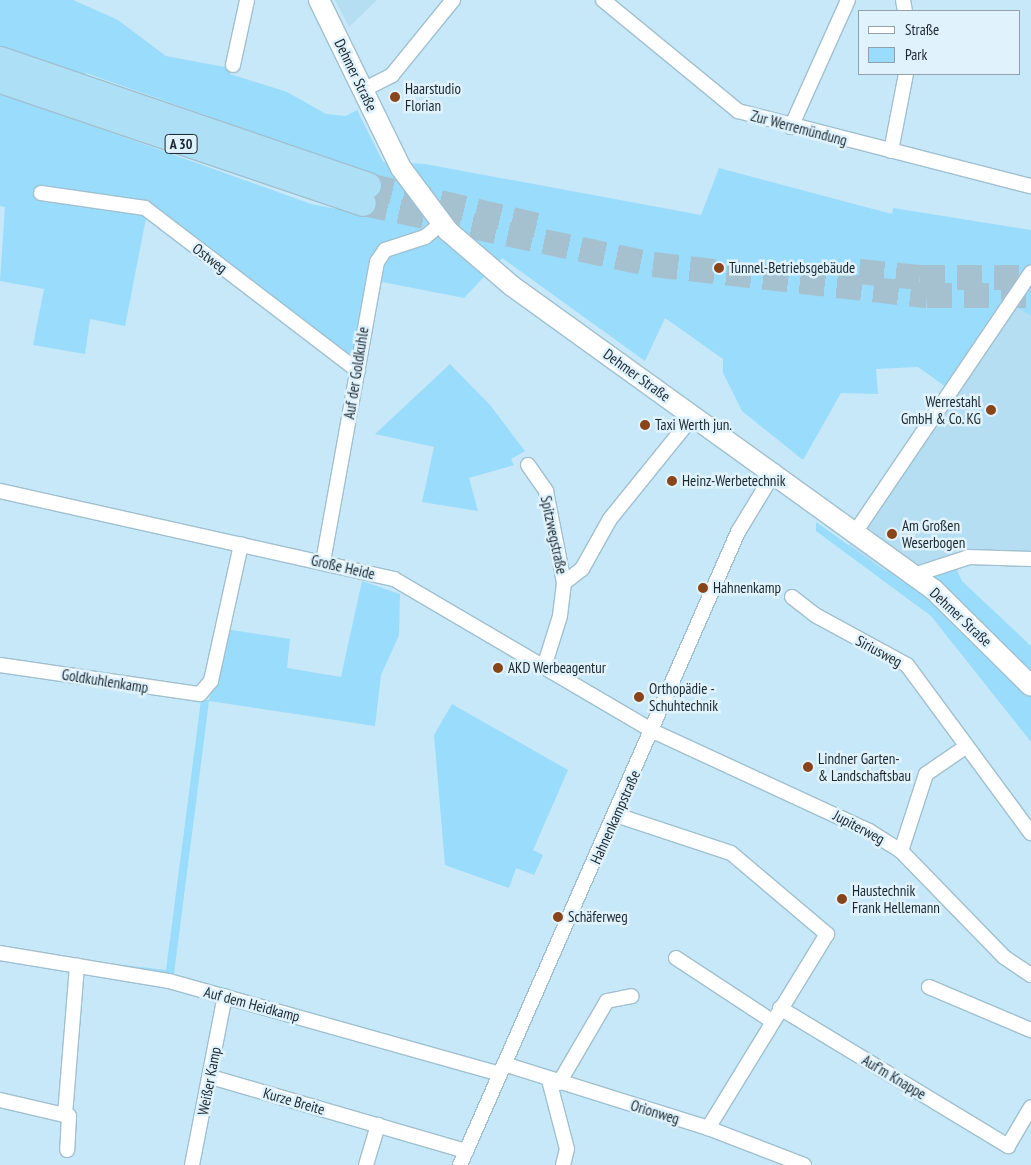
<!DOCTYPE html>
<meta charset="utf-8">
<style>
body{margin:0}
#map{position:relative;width:1031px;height:1165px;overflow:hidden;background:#c7e8f8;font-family:"PT Sans Narrow",sans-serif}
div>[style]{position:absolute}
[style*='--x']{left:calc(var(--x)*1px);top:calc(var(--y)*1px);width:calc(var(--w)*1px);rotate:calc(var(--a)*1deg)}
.built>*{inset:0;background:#b5def2}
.green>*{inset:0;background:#9adcfb}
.highway-tunnel>*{height:25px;margin-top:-12.5px;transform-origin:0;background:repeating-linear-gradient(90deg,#a5c1cf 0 25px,transparent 0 37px)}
.roads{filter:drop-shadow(1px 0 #a0c0cf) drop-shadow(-1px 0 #a0c0cf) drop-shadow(0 1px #a0c0cf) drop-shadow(0 -1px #a0c0cf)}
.street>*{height:14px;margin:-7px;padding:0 7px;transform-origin:7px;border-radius:7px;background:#fff}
.secondary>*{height:20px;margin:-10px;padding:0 10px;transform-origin:10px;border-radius:10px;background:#fff}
.highway>*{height:25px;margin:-12.5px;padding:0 12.5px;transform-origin:12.5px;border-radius:12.5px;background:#addff7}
.dots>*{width:14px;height:14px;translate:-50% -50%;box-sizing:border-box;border:2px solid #e0f3fd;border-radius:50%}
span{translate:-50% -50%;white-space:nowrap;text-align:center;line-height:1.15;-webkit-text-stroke:5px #e0f3fd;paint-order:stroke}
.shield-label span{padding:1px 4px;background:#e0f3fd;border:1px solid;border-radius:4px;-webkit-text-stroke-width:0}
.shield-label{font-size:14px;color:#1b272d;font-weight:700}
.street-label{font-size:15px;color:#1b272d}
.poi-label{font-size:15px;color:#1b272d}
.left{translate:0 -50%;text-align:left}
.right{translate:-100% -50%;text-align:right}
.legend{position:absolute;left:858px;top:10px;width:162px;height:65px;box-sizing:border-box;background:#e0f3fd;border:1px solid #91a1aa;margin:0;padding:6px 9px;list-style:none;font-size:15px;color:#1b272d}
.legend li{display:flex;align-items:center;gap:10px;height:25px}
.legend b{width:25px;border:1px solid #91a1aa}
</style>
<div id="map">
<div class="built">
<i style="clip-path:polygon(335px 0,377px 0,349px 27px)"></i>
<i style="clip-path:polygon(1014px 305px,1031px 316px,1031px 551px,955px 551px,955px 566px,885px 571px,848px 546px)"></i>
</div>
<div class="green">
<i style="clip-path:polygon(evenodd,0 0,73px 0,118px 20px,166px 56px,230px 68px,230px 74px,287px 92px,326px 114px,346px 116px,357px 110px,383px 162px,425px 164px,701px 215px,719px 168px,892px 214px,893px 208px,1031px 230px,1031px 316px,1015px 306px,953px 392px,918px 367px,876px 369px,878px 394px,841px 393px,803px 460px,742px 411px,723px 373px,723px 359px,665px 318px,645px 361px,502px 258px,464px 298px,367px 279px,353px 372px,147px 213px,125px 326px,90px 319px,85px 354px,33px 345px,44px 289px,0 281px,5px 207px,0 206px,0 0,86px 73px,375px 175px,363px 214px,311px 204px,71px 118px,86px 73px)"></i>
<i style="clip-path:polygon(450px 364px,490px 405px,525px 451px,511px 459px,514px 465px,469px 478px,478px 511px,422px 502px,434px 447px,375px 434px)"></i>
<i style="clip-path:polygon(816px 522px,885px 571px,955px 566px,962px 581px,1031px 646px,1031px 742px,931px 616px,816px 531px)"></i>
<i style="clip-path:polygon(362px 581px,400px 594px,399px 635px,381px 675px,375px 726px,209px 701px,174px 974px,444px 1050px,441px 1063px,235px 1006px,230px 1009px,209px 1112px,217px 1003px,167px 988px,87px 973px,81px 977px,82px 960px,166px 970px,201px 700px,209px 700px,225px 629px,290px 639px,287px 668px,341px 677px)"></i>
<i style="clip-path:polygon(452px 704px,568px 770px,533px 850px,543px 855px,534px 875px,516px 868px,509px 888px,445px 865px,434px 735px)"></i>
</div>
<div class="highway-tunnel">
<i style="--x:368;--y:185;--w:174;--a:13.3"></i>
<i style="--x:363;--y:203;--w:296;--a:11.9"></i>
<i style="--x:653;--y:264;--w:276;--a:6.5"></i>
<i style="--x:927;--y:295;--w:104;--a:0"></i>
<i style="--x:859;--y:271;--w:61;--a:5.6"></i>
<i style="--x:920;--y:277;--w:111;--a:0"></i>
</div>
<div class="roads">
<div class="street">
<i style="--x:603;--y:0;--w:175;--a:39.4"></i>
<i style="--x:738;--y:111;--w:302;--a:14.4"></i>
<i style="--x:903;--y:0;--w:11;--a:80"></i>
<i style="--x:233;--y:65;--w:66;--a:-77.8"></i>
<i style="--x:363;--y:90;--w:33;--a:-27"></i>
<i style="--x:392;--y:75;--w:97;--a:-50.9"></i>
<i style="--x:791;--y:127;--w:139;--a:-65.8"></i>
<i style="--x:891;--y:151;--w:78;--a:-79"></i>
<i style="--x:41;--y:193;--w:105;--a:8.2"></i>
<i style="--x:145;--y:208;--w:268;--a:37.4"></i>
<i style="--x:528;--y:465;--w:32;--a:55"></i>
<i style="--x:546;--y:491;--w:94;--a:78.9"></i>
<i style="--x:564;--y:583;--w:33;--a:97"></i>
<i style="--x:560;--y:616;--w:53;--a:107.4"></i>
<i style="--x:0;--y:491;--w:404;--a:12.6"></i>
<i style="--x:394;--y:579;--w:305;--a:30.4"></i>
<i style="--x:657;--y:733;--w:234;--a:24.8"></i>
<i style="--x:869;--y:831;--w:38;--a:32"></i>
<i style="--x:901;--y:851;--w:148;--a:45.8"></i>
<i style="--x:1004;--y:957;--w:32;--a:34"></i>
<i style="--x:856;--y:531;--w:312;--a:-55.9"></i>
<i style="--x:323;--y:562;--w:305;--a:-79.8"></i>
<i style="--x:377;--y:262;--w:14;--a:-56"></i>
<i style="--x:385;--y:250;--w:42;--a:-18"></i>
<i style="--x:425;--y:237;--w:22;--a:-39"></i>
<i style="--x:914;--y:575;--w:58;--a:-18.1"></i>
<i style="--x:969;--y:557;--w:62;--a:1.8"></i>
<i style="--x:564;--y:583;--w:23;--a:-38"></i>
<i style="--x:582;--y:569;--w:57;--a:-60.8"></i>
<i style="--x:610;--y:519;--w:132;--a:-51.1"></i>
<i style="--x:792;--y:597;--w:29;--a:38"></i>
<i style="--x:815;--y:615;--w:105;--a:28.5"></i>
<i style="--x:907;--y:665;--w:209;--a:53.6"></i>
<i style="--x:0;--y:665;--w:202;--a:8.3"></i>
<i style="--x:200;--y:694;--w:17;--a:-50"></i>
<i style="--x:211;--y:681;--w:140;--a:-77.6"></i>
<i style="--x:616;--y:815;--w:121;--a:18.3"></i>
<i style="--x:731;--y:853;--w:126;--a:40.2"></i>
<i style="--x:827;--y:934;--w:228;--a:121.5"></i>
<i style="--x:901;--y:851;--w:81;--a:-72"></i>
<i style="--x:926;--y:774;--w:46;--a:-34.4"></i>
<i style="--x:0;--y:953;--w:171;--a:9.4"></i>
<i style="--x:169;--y:981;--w:344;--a:15.7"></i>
<i style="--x:676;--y:958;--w:115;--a:33.3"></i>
<i style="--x:929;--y:987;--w:111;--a:22.9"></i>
<i style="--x:780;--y:1008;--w:267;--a:31.2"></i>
<i style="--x:1008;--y:1146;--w:45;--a:-59.5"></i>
<i style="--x:504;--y:1064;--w:214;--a:17.4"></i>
<i style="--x:708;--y:1128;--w:103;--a:21.1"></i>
<i style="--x:211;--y:1077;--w:266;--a:16.2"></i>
<i style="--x:549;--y:1080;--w:71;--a:75.4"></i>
<i style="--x:567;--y:1149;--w:16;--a:104"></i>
<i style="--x:559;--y:1083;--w:95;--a:-59.7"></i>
<i style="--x:607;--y:1001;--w:25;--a:-11"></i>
<i style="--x:0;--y:1100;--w:71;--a:13.1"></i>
<i style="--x:69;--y:1116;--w:34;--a:93"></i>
<i style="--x:65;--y:1115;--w:150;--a:-85.4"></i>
<i style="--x:192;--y:1165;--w:172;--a:-79"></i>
<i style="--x:366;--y:1165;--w:42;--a:-73.3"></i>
<i style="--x:460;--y:1165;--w:691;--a:-66.29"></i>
<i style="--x:738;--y:532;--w:71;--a:-58.8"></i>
</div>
<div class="secondary">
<i style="--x:319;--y:0;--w:187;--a:64"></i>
<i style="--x:401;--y:168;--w:79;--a:53.3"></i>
<i style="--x:448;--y:231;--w:84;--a:40.7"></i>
<i style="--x:512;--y:286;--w:520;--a:35.77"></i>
<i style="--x:934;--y:590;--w:136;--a:44.7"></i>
</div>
<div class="highway">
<i style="--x:0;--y:59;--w:389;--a:18.9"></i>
<i style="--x:0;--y:80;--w:383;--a:18.7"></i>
</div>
</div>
<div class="dots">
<i style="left:395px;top:97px;background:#89441a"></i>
<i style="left:719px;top:268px;background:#89441a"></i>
<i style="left:991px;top:410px;background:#89441a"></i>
<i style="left:645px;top:425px;background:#89441a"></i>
<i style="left:672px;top:481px;background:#89441a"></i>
<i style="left:892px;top:534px;background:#89441a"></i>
<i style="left:703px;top:588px;background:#89441a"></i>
<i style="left:498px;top:668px;background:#89441a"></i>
<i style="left:639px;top:697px;background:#89441a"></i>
<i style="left:808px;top:767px;background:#89441a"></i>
<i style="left:842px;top:899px;background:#89441a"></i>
<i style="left:558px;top:917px;background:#89441a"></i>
</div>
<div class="shield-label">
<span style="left:181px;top:144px">A 30</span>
</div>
<div class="street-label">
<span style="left:356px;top:75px;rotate:64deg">Dehmer Straße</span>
<span style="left:799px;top:128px;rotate:15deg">Zur Werremündung</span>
<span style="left:210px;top:258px;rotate:37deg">Ostweg</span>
<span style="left:356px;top:373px;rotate:-81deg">Auf der Goldkuhle</span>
<span style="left:637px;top:375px;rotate:36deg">Dehmer Straße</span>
<span style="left:554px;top:535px;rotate:78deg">Spitzwegstraße</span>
<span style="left:343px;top:567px;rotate:13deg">Große Heide</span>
<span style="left:961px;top:617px;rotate:43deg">Dehmer Straße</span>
<span style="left:879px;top:651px;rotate:28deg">Siriusweg</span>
<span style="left:105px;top:681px;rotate:9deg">Goldkuhlenkamp</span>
<span style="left:615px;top:817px;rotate:-66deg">Hahnenkampstraße</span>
<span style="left:859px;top:827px;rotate:28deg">Jupiterweg</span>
<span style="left:252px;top:1004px;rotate:15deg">Auf dem Heidkamp</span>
<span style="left:894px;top:1077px;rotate:31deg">Auf'm Knappe</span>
<span style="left:209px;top:1081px;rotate:-79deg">Weißer Kamp</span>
<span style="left:294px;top:1101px;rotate:16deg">Kurze Breite</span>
<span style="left:655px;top:1112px;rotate:17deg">Orionweg</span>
</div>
<div class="poi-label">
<span class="left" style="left:405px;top:97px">Haarstudio<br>Florian</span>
<span class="left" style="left:729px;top:268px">Tunnel-Betriebsgebäude</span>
<span class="right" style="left:981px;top:410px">Werrestahl<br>GmbH &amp; Co. KG</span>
<span class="left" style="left:655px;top:425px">Taxi Werth jun.</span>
<span class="left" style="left:682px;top:481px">Heinz-Werbetechnik</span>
<span class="left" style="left:902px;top:534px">Am Großen<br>Weserbogen</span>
<span class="left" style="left:713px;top:588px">Hahnenkamp</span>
<span class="left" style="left:508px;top:668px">AKD Werbeagentur</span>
<span class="left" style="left:649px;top:697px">Orthopädie -<br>Schuhtechnik</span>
<span class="left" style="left:818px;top:767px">Lindner Garten-<br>&amp; Landschaftsbau</span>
<span class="left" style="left:852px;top:899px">Haustechnik<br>Frank Hellemann</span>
<span class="left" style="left:568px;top:917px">Schäferweg</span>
</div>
<ul class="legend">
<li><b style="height:6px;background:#fff"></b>Straße</li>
<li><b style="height:14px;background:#9adcfb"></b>Park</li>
</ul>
</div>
